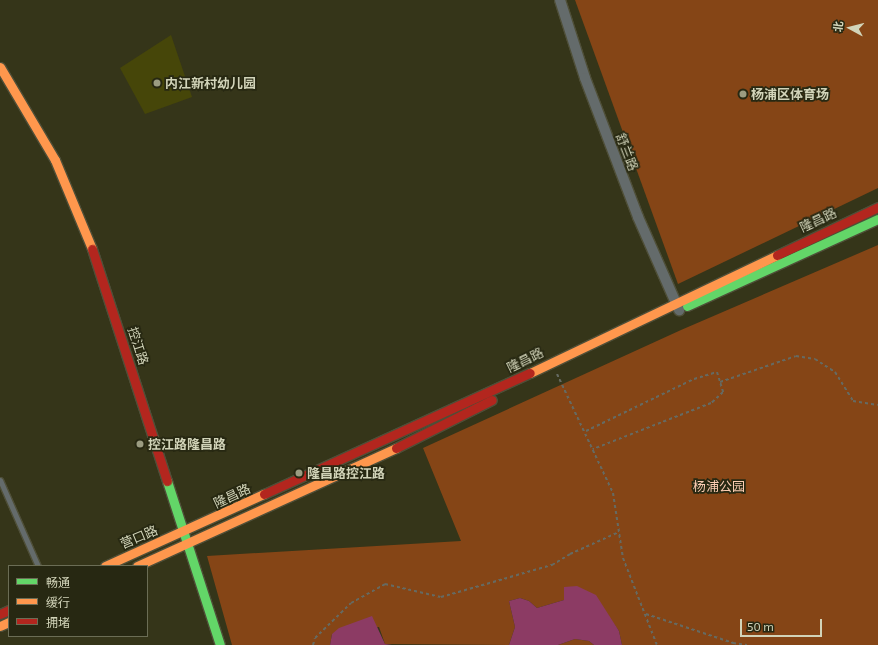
<!DOCTYPE html>
<meta charset="utf-8">
<style>
body{margin:0}
#map{position:relative;width:878px;height:645px;overflow:hidden;background:#353519;font-family:"Exo 2","Noto Sans SC",sans-serif}
div>[style]{position:absolute}
[style*='--x']{left:calc(var(--x)*1px);top:calc(var(--y)*1px);width:calc(var(--w)*1px);rotate:calc(var(--a)*1deg)}
.built>*{inset:0;background:#464609}
.green>*{inset:0;background:#854516}
.water>*{inset:0;background:#8c3b64}
.path>*{height:2px;margin-top:-1px;transform-origin:0;background:repeating-linear-gradient(90deg,#656a62 0 3px,transparent 0 6px)}
.roads{filter:drop-shadow(1px 0 #4f4f38) drop-shadow(-1px 0 #4f4f38) drop-shadow(0 1px #4f4f38) drop-shadow(0 -1px #4f4f38)}
.lane>*{height:5px;margin:-2.5px;padding:0 2.5px;transform-origin:2.5px;border-radius:2.5px;background:#646b6b}
.street>*{height:10px;margin:-5px;padding:0 5px;transform-origin:5px;border-radius:5px;background:#646b6b}
.fast>*{height:9px;margin:-4.5px;padding:0 4.5px;transform-origin:4.5px;border-radius:4.5px;background:#63d668}
.slow>*{height:9px;margin:-4.5px;padding:0 4.5px;transform-origin:4.5px;border-radius:4.5px;background:#ff974d}
.jam>*{height:9px;margin:-4.5px;padding:0 4.5px;transform-origin:4.5px;border-radius:4.5px;background:#b3261e}
.dots>*{width:11px;height:11px;translate:-50% -50%;box-sizing:border-box;border:2px solid #272812;border-radius:50%}
span{translate:-50% -50%;white-space:nowrap;text-align:center;line-height:1.15;-webkit-text-stroke:3.5px #272812;paint-order:stroke}
.poi-label{font-size:13px;color:#d2d4b9;font-weight:700}
.left{translate:0 -50%;text-align:left}
.street-label{font-size:13px;color:#d2d4b9}
.park-label{font-size:13px;color:#fccdb3}
.legend{position:absolute;left:8px;top:565px;width:140px;height:72px;box-sizing:border-box;background:#272812;border:1px solid #6b6d55;margin:0;padding:5px 7px;list-style:none;font-size:12px;color:#d2d4b9}
.legend li{display:flex;align-items:center;gap:8px;height:20px}
.legend b{width:20px;border:1px solid #6b6d55}
.north{position:absolute;left:830px;top:8px;width:40px;height:40px;-webkit-text-stroke:3px #272812;paint-order:stroke;rotate:277deg;font-size:11px;font-weight:700;line-height:16px;text-align:center;color:#d2d4b9}
.north::after{content:'';display:block;margin:auto;width:14px;height:18px;background:#d2d4b9;clip-path:polygon(50% 0,100% 100%,50% 72%,0 100%)}
.scale{position:absolute;left:740px;top:619px;width:82px;height:18px;box-sizing:border-box;border:2px solid #d2d4b9;border-top:0;padding-left:5px;font-size:12px;line-height:14px;white-space:nowrap;color:#d2d4b9;-webkit-text-stroke:3px #272812;paint-order:stroke}
</style>
<div id="map">
<div class="built">
<i style="clip-path:polygon(171px 35px,192px 97px,145px 114px,120px 68px)"></i>
</div>
<div class="green">
<i style="clip-path:polygon(575px 0,878px 0,878px 188px,678px 284px)"></i>
<i style="clip-path:polygon(878px 245px,878px 645px,622px 645px,619px 631px,607px 614px,564px 600px,537px 608px,529px 601px,520px 598px,509px 601px,515px 627px,509px 645px,385px 644px,379px 627px,332px 634px,330px 645px,232px 645px,207px 556px,461px 541px,423px 448px,681px 330px)"></i>
<i style="clip-path:polygon(575px 639px,589px 641px,594px 645px,558px 645px)"></i>
</div>
<div class="water">
<i style="clip-path:polygon(577px 586px,596px 595px,619px 631px,622px 645px,594px 645px,589px 641px,575px 639px,558px 645px,509px 645px,515px 627px,509px 601px,520px 598px,529px 601px,537px 608px,564px 600px,564px 587px)"></i>
<i style="clip-path:polygon(372px 616px,385px 644px,392px 645px,330px 645px,332px 634px,339px 628px)"></i>
</div>
<div class="path">
<i style="--x:557;--y:374;--w:132;--a:64.8"></i>
<i style="--x:613;--y:493;--w:66;--a:81.3"></i>
<i style="--x:623;--y:558;--w:93;--a:68.7"></i>
<i style="--x:720;--y:382;--w:80;--a:-18.9"></i>
<i style="--x:796;--y:356;--w:19;--a:9"></i>
<i style="--x:815;--y:359;--w:24;--a:33"></i>
<i style="--x:835;--y:372;--w:34;--a:58"></i>
<i style="--x:853;--y:401;--w:25;--a:9"></i>
<i style="--x:586;--y:431;--w:120;--a:-25.7"></i>
<i style="--x:694;--y:379;--w:24;--a:-17"></i>
<i style="--x:717;--y:372;--w:21;--a:73"></i>
<i style="--x:723;--y:392;--w:16;--a:137"></i>
<i style="--x:711;--y:403;--w:127;--a:158.7"></i>
<i style="--x:646;--y:614;--w:92;--a:18.4"></i>
<i style="--x:733;--y:643;--w:14;--a:8"></i>
<i style="--x:313;--y:645;--w:7;--a:-74"></i>
<i style="--x:315;--y:638;--w:50;--a:-44.2"></i>
<i style="--x:351;--y:603;--w:39;--a:-29"></i>
<i style="--x:385;--y:584;--w:57;--a:13.1"></i>
<i style="--x:441;--y:597;--w:116;--a:-16.1"></i>
<i style="--x:552;--y:565;--w:21;--a:-31"></i>
<i style="--x:570;--y:554;--w:54;--a:-24.2"></i>
</div>
<div class="roads">
<div class="lane">
<i style="--x:0;--y:480;--w:94;--a:66.2"></i>
</div>
<div class="street">
<i style="--x:560;--y:0;--w:82;--a:72.2"></i>
<i style="--x:585;--y:78;--w:149;--a:69.1"></i>
<i style="--x:638;--y:217;--w:102;--a:66.2"></i>
</div>
<div class="fast">
<i style="--x:687;--y:306;--w:210;--a:-24.5"></i>
<i style="--x:167;--y:481;--w:172;--a:72.1"></i>
</div>
<div class="slow">
<i style="--x:0;--y:67;--w:108;--a:59.4"></i>
<i style="--x:55;--y:160;--w:96;--a:67.4"></i>
<i style="--x:530;--y:373;--w:274;--a:-25.5"></i>
<i style="--x:105;--y:566;--w:175;--a:-24.4"></i>
<i style="--x:137;--y:566;--w:285;--a:-24.5"></i>
<i style="--x:0;--y:626;--w:10;--a:-24"></i>
</div>
<div class="jam">
<i style="--x:92;--y:249;--w:244;--a:72.1"></i>
<i style="--x:777;--y:255;--w:112;--a:-25.4"></i>
<i style="--x:396;--y:448;--w:107;--a:-26.6"></i>
<i style="--x:264;--y:494;--w:292;--a:-24.5"></i>
<i style="--x:0;--y:614;--w:10;--a:-24"></i>
</div>
</div>
<div class="dots">
<i style="left:157px;top:83px;background:#9b9c81"></i>
<i style="left:743px;top:94px;background:#9b9c81"></i>
<i style="left:140px;top:444px;background:#9b9c81"></i>
<i style="left:299px;top:473px;background:#9b9c81"></i>
</div>
<div class="poi-label">
<span class="left" style="left:165px;top:83px">内江新村幼儿园</span>
<span class="left" style="left:751px;top:94px">杨浦区体育场</span>
<span class="left" style="left:148px;top:444px">控江路隆昌路</span>
<span class="left" style="left:307px;top:473px">隆昌路控江路</span>
</div>
<div class="street-label">
<span style="left:627px;top:152px;rotate:69deg">舒兰路</span>
<span style="left:818px;top:220px;rotate:-25deg">隆昌路</span>
<span style="left:138px;top:346px;rotate:72deg">控江路</span>
<span style="left:525px;top:360px;rotate:-26deg">隆昌路</span>
<span style="left:232px;top:496px;rotate:-25deg">隆昌路</span>
<span style="left:139px;top:537px;rotate:-23deg">营口路</span>
</div>
<div class="park-label">
<span style="left:719px;top:486px">杨浦公园</span>
</div>
<ul class="legend">
<li><b style="height:5px;background:#63d668"></b>畅通</li>
<li><b style="height:5px;background:#ff974d"></b>缓行</li>
<li><b style="height:5px;background:#b3261e"></b>拥堵</li>
</ul>
<div class="north">北</div>
<div class="scale">50 m</div>
</div>
